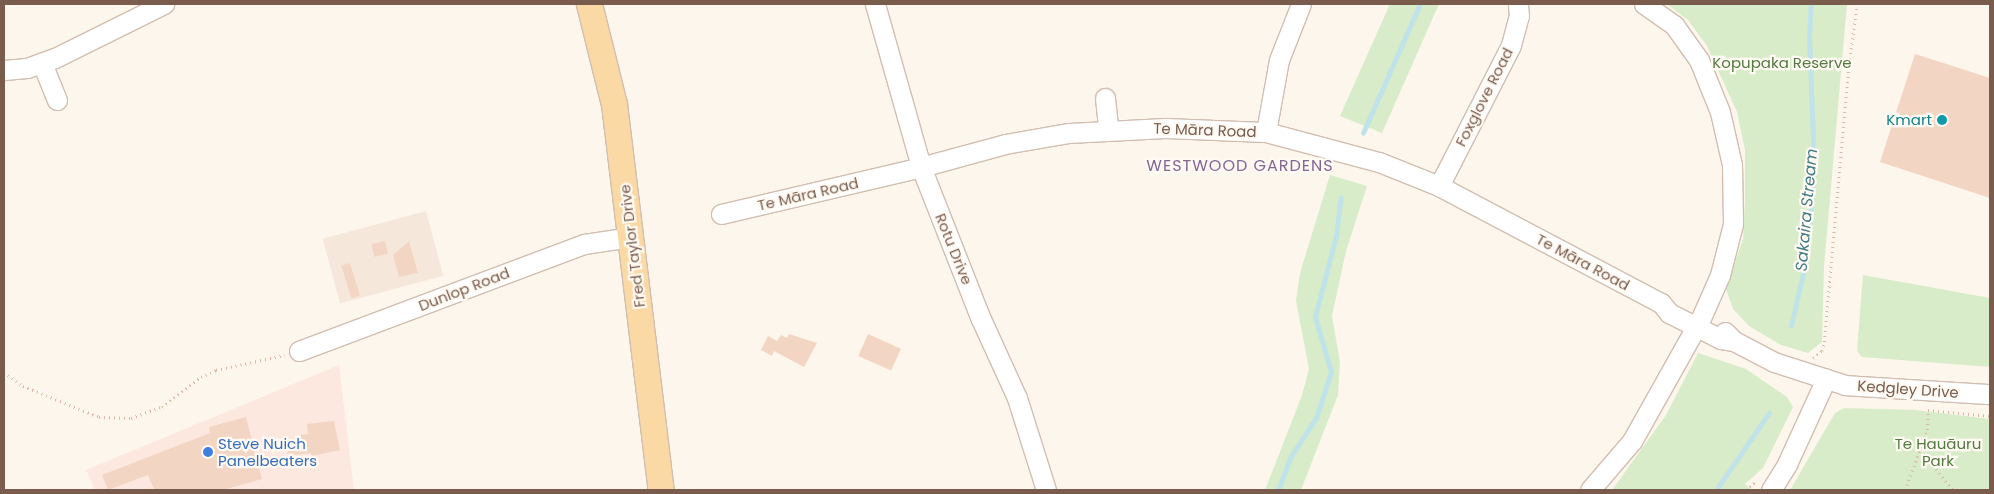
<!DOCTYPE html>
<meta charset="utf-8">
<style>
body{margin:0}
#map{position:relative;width:1994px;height:494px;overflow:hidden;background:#fdf6ec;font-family:Poppins,sans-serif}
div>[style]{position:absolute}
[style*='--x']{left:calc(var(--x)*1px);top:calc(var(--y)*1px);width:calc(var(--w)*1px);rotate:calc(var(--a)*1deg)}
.residential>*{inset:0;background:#f5e8da;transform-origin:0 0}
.commercial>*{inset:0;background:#fde8e0}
.green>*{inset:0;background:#d8ecc9}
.stream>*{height:4.5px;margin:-2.25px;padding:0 2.25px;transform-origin:2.25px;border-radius:2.25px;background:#bfe3e8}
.building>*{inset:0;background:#f3d5c3;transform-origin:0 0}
.path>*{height:2.5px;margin-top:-1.25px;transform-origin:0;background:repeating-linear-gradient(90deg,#d9b8a5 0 1px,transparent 0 5px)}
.roads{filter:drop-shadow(1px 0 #d1beb0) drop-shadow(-1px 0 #d1beb0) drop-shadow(0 1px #d1beb0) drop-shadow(0 -1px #d1beb0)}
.minor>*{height:19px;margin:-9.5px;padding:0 9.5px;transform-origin:9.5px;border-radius:9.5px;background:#fff}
.major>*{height:25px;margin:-12.5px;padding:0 12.5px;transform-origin:12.5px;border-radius:12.5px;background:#fbd9a5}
.dots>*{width:14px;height:14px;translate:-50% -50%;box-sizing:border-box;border:2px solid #fffaf3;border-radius:50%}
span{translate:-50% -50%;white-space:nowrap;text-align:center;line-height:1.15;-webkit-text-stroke:4.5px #fffaf3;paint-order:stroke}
.park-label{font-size:15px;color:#537a41}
.street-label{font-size:15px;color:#7a5c4d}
.culture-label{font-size:15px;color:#0d838f}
.right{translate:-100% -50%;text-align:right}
.shop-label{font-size:15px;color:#366cbe}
.left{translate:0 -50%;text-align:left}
.neighbourhood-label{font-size:16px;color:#846695;letter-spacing:1px}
.water-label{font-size:16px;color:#437c86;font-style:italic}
.frame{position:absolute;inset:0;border:5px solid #7a5c4d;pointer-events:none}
</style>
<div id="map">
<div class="residential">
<i style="left:426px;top:211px;width:67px;height:107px;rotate:75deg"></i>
</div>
<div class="commercial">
<i style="clip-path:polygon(339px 365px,354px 490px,95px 490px,86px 470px)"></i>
</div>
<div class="green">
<i style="clip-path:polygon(1390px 4px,1439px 4px,1382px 133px,1340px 116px)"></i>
<i style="clip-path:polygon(1667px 4px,1847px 4px,1824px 267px,1822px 342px,1808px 353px,1781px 345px,1749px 326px,1733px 309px,1726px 289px,1743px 239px,1745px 201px,1745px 150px,1737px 112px,1707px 46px,1688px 20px)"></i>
<i style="clip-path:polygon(1330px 175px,1367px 186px,1346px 251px,1332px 316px,1340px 362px,1338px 395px,1301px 490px,1265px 490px,1302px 395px,1309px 369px,1296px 301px,1300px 273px)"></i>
<i style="clip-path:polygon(1863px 275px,1990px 298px,1990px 367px,1862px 357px,1857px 351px)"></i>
<i style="clip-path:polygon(1698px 353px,1746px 369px,1787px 397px,1793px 407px,1763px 468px,1745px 484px,1752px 490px,1612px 490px,1666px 415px)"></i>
<i style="clip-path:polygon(1844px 408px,1915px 410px,1990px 419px,1990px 490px,1790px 490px,1835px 413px)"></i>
</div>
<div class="stream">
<i style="--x:1363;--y:133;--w:141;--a:-66.2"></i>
<i style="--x:1791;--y:326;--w:72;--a:-77.1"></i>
<i style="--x:1807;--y:256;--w:90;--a:-85.6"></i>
<i style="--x:1814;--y:166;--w:128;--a:-92.2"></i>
<i style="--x:1809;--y:38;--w:34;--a:-87"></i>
<i style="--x:1278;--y:490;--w:34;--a:-69"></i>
<i style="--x:1290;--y:458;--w:48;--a:-57"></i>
<i style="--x:1316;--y:418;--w:48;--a:-71.9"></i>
<i style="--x:1331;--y:372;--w:57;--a:-106.2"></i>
<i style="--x:1315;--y:317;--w:84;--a:-75.5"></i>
<i style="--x:1336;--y:236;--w:38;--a:-83"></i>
<i style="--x:1716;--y:490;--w:93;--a:-55.5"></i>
</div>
<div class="building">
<i style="clip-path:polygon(1915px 54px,1990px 78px,1990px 198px,1880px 162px)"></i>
<i style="left:385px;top:241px;width:13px;height:14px;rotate:77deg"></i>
<i style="clip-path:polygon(409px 241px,418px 273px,399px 277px,393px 255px)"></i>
<i style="left:350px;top:263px;width:34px;height:9px;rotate:73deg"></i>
<i style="clip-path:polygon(789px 334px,817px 343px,804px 367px,774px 351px,772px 356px,761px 350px,768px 336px,777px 341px,781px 335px,787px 338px)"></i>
<i style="left:868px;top:334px;width:36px;height:24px;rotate:24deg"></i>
<i style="clip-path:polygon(246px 417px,262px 479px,223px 490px,154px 490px,148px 475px,108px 490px,102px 475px,210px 433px,209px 427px)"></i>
<i style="clip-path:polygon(334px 421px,340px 450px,312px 456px,311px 453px,288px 456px,286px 441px,301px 439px,300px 435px,308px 434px,307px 424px)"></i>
</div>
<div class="path">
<i style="--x:4;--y:94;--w:3;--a:0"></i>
<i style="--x:1813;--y:358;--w:11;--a:-38"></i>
<i style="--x:1822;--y:351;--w:9;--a:-77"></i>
<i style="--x:1824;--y:342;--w:279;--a:-84.9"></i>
<i style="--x:1849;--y:64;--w:61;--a:-82.4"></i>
<i style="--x:4;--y:372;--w:24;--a:36"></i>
<i style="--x:23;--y:386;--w:82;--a:22.2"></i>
<i style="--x:99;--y:417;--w:32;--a:2"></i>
<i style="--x:131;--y:418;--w:33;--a:-20"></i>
<i style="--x:162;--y:407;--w:49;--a:-37.6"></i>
<i style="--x:201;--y:377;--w:17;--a:-25"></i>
<i style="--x:216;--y:370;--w:70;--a:-12.4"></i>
<i style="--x:1920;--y:450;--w:52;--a:50.5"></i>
<i style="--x:1746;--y:490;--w:13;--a:-39"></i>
<i style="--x:1905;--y:490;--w:64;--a:-69.9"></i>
<i style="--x:1927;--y:430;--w:20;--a:-87"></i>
<i style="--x:1928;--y:410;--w:62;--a:5.5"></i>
</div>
<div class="roads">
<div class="minor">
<i style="--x:875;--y:4;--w:169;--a:74.2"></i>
<i style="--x:921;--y:167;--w:163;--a:68.5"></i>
<i style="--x:981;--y:319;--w:87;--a:65.5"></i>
<i style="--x:1017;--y:398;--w:96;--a:72.5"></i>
<i style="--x:1644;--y:4;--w:37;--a:35"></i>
<i style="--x:1674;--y:25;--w:43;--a:54.5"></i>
<i style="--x:1699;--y:60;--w:56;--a:68"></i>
<i style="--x:1720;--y:112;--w:54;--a:77.2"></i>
<i style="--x:1732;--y:165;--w:59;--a:89"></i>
<i style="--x:1733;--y:224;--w:53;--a:104.3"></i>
<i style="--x:1720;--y:275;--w:47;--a:113.8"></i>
<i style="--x:42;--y:63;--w:40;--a:68"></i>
<i style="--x:4;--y:70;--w:23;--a:-5"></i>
<i style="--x:27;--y:68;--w:30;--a:-20"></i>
<i style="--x:55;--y:58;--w:122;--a:-26.4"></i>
<i style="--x:1105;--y:98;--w:30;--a:84"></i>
<i style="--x:1266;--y:132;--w:73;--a:-79.8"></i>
<i style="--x:1279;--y:60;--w:60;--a:-68.6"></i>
<i style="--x:1439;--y:186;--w:158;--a:-62.9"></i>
<i style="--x:1511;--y:45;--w:30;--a:-75"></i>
<i style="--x:1519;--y:16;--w:12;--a:-95"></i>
<i style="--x:721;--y:214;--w:205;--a:-13.2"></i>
<i style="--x:921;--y:167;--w:87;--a:-15.3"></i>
<i style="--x:1005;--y:144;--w:65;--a:-9.8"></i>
<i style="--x:1069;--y:133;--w:96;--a:-3"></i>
<i style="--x:1165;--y:128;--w:101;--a:2.3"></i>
<i style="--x:1266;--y:132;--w:117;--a:14.9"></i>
<i style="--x:1379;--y:162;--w:65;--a:21.8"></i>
<i style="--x:1439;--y:186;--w:251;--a:27.8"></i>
<i style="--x:1661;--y:303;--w:13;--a:51"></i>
<i style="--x:1669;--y:313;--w:58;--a:26.6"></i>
<i style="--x:1721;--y:339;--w:13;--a:9"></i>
<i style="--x:1725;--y:332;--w:13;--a:45"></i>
<i style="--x:1734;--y:341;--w:45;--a:27.7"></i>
<i style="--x:1774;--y:362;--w:75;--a:17.9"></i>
<i style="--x:1845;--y:385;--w:145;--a:3.6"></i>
<i style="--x:299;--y:351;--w:304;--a:-20.6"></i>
<i style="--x:584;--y:244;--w:48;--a:-8.5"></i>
<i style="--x:1590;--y:490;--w:65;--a:-49.4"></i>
<i style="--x:1632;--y:441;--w:131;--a:-60.7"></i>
<i style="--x:1771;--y:490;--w:31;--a:-58"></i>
<i style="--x:1787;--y:464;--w:94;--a:-65.4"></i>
</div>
<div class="major">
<i style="--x:589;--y:4;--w:103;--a:76"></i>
<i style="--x:614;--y:104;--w:389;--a:83.1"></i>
</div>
</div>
<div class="dots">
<i style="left:1942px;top:120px;background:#0f9aa8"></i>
<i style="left:208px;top:452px;background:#3f7fe0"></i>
</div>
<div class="park-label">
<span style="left:1782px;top:63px">Kopupaka Reserve</span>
<span style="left:1938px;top:452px">Te Hauāuru<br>Park</span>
</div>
<div class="street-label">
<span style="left:1484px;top:97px;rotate:-63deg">Foxglove Road</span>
<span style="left:1205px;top:130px;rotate:2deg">Te Māra Road</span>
<span style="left:808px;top:194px;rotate:-13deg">Te Māra Road</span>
<span style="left:632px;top:246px;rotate:-97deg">Fred Taylor Drive</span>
<span style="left:954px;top:249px;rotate:68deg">Rotu Drive</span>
<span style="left:1583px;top:262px;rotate:28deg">Te Māra Road</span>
<span style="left:464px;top:289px;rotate:-21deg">Dunlop Road</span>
<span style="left:1908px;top:389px;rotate:4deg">Kedgley Drive</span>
</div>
<div class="culture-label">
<span class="right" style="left:1932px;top:120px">Kmart</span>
</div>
<div class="shop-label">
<span class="left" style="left:218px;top:452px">Steve Nuich<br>Panelbeaters</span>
</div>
<div class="neighbourhood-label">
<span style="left:1240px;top:166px">WESTWOOD GARDENS</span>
</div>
<div class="water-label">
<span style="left:1807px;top:210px;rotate:-85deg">Sakaira Stream</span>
</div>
<div class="frame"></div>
</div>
